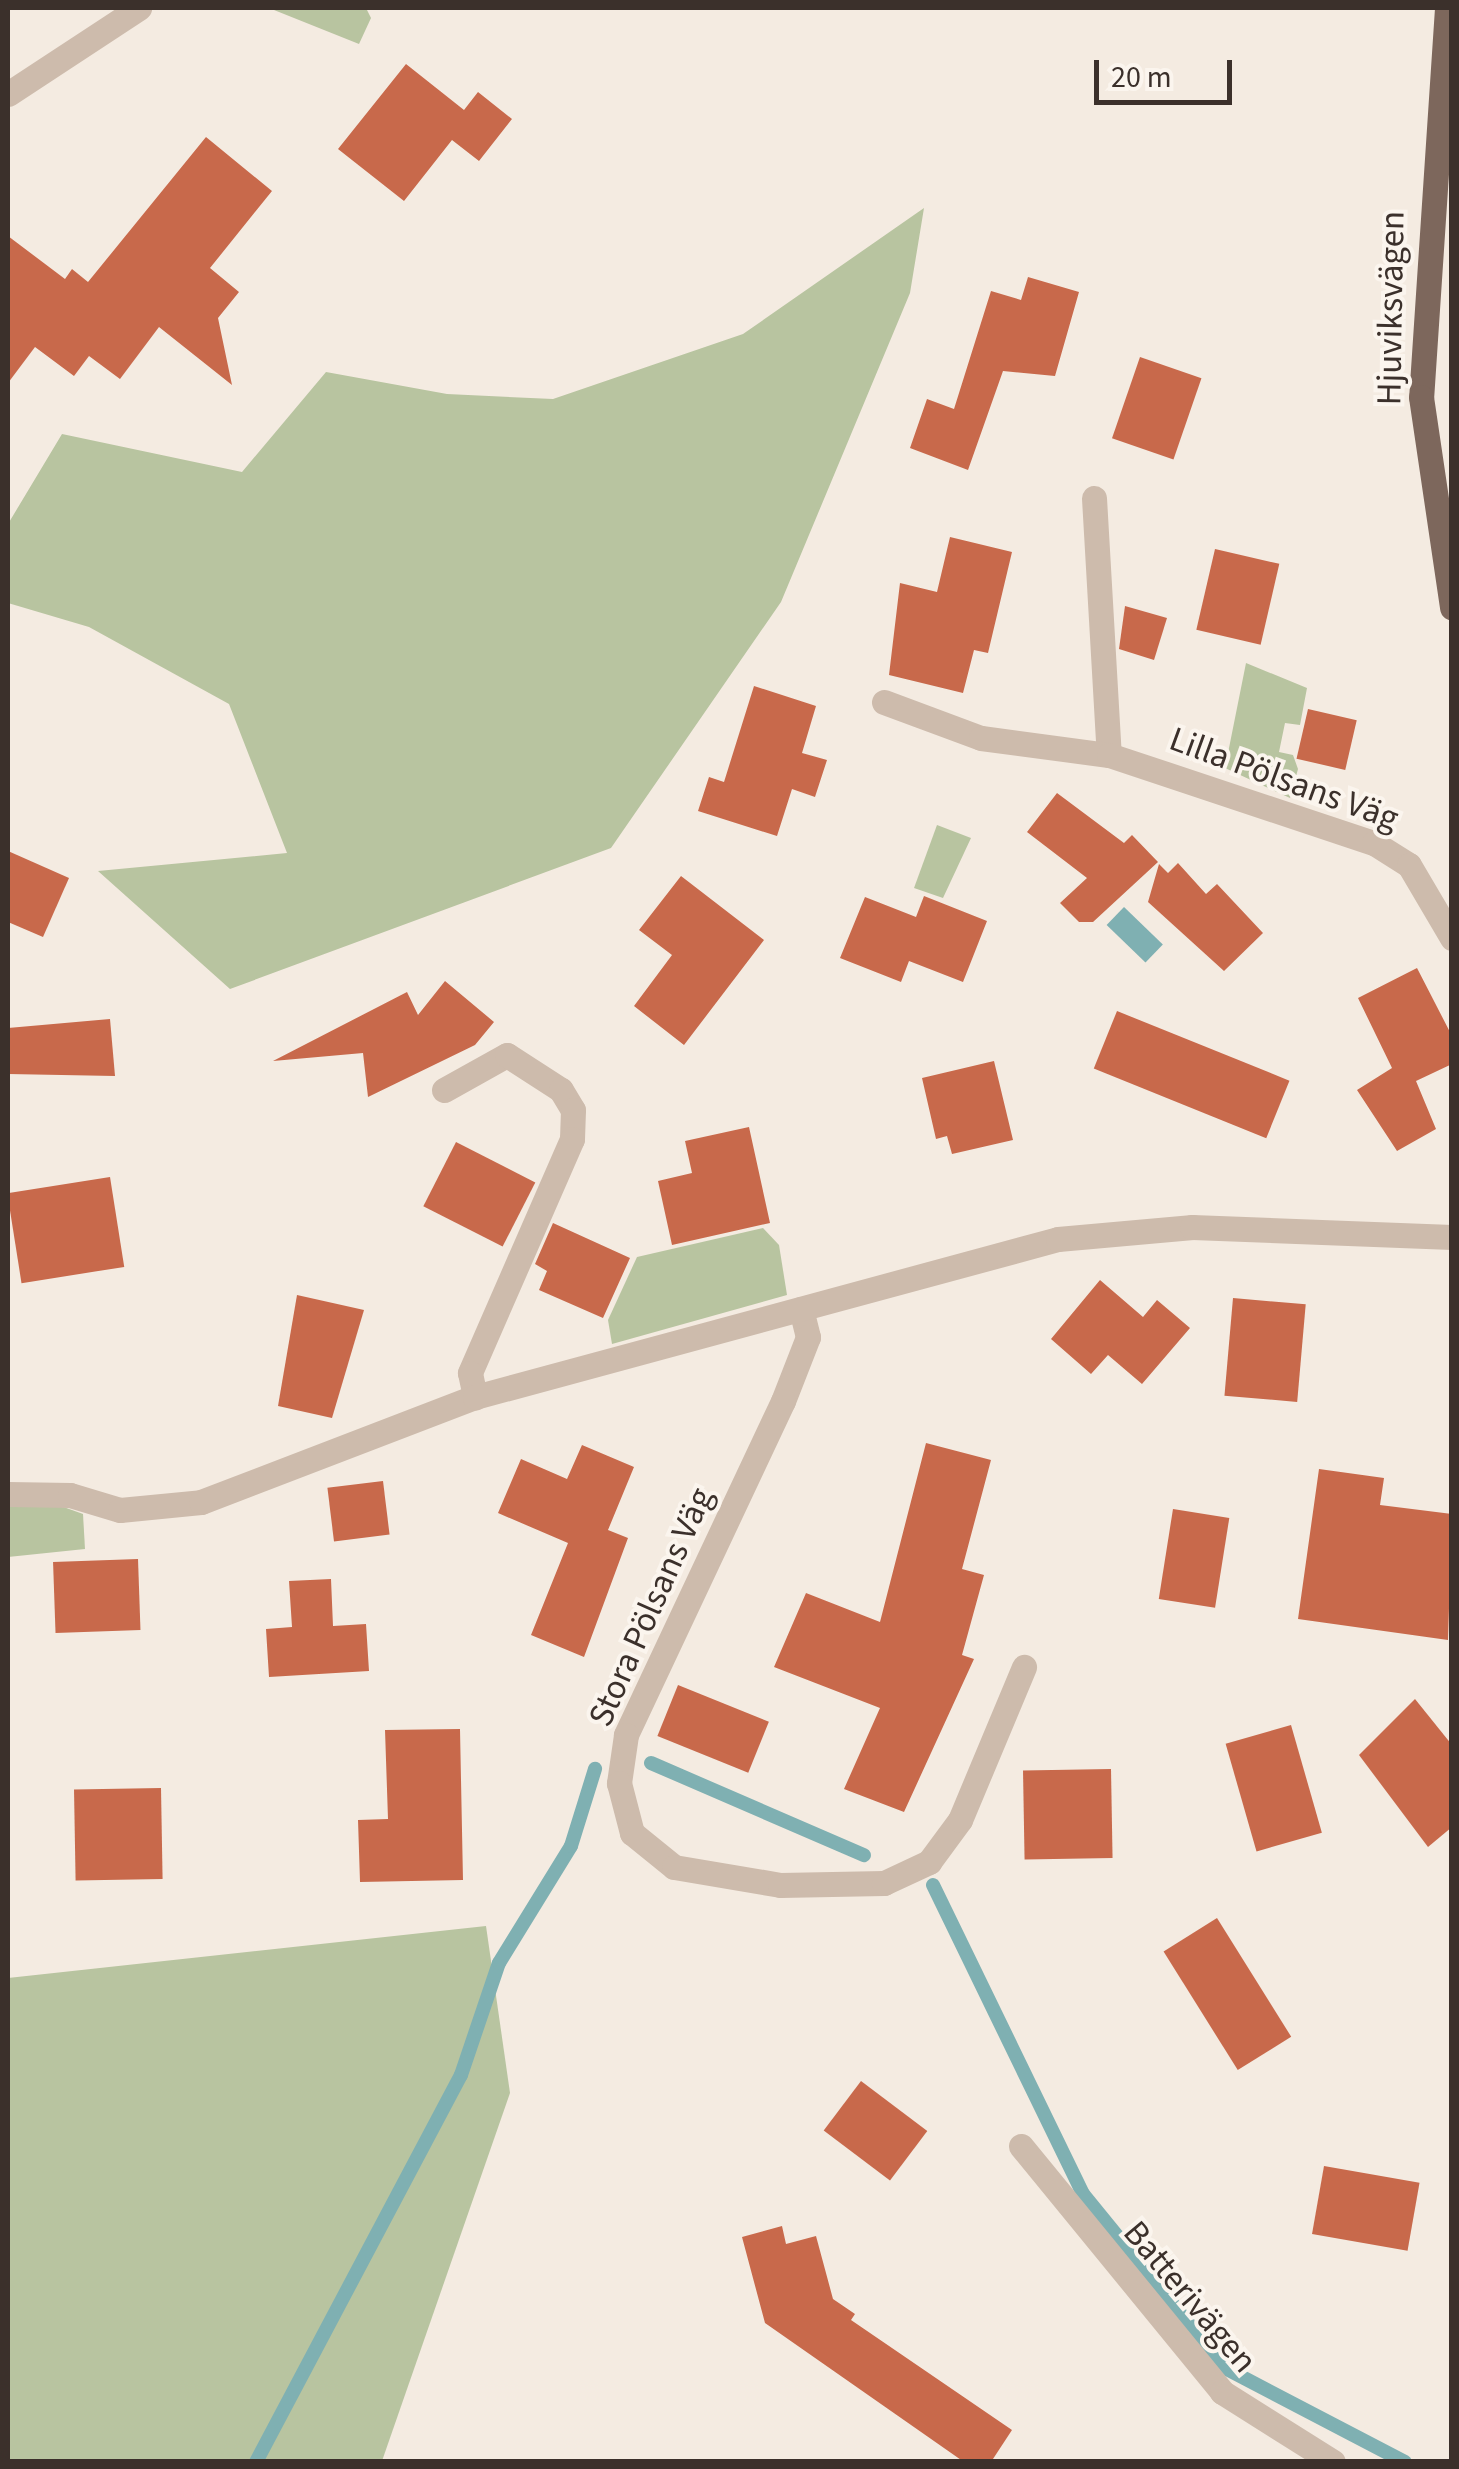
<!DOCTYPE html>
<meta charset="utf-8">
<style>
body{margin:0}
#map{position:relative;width:1459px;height:2469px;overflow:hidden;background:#f4ebe1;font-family:"Source Sans 3",sans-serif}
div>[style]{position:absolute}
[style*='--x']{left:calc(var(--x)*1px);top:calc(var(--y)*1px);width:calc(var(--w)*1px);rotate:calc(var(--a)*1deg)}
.green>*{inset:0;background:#b8c4a0}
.water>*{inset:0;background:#7fb0b2;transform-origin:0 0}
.stream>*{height:14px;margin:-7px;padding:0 7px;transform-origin:7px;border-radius:7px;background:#7fb0b2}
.building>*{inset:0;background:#c8694b;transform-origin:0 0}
.minor>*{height:25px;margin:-12.5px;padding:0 12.5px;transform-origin:12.5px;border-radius:12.5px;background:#cdbbac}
.major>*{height:25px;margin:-12.5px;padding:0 12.5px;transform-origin:12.5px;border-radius:12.5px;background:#7d675c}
span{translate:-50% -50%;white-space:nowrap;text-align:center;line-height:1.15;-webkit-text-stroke:8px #fbf5ee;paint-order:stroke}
.street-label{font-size:35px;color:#3b302b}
.frame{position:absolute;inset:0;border:10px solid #3b302b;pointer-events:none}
.scale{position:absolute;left:1094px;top:60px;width:138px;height:45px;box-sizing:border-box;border:5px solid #3b302b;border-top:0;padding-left:12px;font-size:30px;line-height:35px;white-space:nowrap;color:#3b302b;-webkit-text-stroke:8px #fbf5ee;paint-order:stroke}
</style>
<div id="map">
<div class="green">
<i style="clip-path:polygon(269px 8px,366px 8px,371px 18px,359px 44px)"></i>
<i style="clip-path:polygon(924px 208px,910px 293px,781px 602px,611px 848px,230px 989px,98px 871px,287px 853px,229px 704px,89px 627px,8px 603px,8px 524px,62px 434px,242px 472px,326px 372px,447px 394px,553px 399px,743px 334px)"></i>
<i style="clip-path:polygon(1246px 663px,1307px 688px,1300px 725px,1285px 723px,1279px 752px,1293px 755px,1298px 769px,1290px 798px,1225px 768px)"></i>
<i style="clip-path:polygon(937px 825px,971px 838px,943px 898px,914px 888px)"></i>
<i style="clip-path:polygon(763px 1228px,779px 1245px,787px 1295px,612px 1344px,608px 1320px,637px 1257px)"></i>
<i style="clip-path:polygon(47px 1501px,83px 1514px,85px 1549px,8px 1557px,8px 1503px)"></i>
<i style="clip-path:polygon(486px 1926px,510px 2093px,382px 2461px,8px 2461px,8px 1978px)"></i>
</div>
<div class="water">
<i style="left:1124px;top:907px;width:54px;height:25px;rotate:44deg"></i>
</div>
<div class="stream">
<i style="--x:651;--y:1763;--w:232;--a:23.4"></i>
<i style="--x:933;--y:1885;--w:343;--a:64.1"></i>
<i style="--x:1083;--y:2194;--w:225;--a:50.8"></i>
<i style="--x:1225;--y:2368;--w:203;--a:27.6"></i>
<i style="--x:256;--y:2462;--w:438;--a:-62.1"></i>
<i style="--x:461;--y:2075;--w:118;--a:-71.3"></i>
<i style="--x:499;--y:1963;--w:137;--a:-58.4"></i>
<i style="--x:571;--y:1846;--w:81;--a:-72.7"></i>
</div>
<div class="building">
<i style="clip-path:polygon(406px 64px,464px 110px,478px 92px,512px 119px,479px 161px,452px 140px,404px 201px,338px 149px)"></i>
<i style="clip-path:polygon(206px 137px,272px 191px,210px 268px,239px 292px,218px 318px,232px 385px,159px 327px,120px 379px,89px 356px,74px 376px,35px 347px,8px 383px,8px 236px,65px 279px,72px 269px,88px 282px)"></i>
<i style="clip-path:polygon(1028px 277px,1079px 292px,1055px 376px,1003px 371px,968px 470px,910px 448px,927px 399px,954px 409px,991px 291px,1021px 300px)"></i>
<i style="left:1140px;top:357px;width:65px;height:86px;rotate:19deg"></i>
<i style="clip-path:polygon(950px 537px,1012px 552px,988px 653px,974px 650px,963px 693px,889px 675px,900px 583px,937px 592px)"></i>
<i style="left:1215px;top:549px;width:66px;height:83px;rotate:13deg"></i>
<i style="clip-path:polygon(1125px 606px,1167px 618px,1154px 660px,1119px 649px)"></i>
<i style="clip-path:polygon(754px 686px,816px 706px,802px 753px,827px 760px,815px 797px,792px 789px,777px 836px,698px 811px,709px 777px,724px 782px)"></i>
<i style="left:1308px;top:709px;width:50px;height:51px;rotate:13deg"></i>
<i style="clip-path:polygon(1057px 793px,1124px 843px,1132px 835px,1158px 862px,1093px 922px,1079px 922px,1060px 903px,1087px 878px,1027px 832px)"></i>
<i style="clip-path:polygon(8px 851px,69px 878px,43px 937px,8px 922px)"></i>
<i style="clip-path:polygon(1178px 863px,1206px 894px,1217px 884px,1263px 933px,1224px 971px,1148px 902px,1159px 864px,1168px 873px)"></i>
<i style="clip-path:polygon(681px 876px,764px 940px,684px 1045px,634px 1006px,672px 955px,639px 930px)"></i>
<i style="clip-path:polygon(924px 896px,987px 921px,963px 982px,909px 961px,901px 982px,840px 958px,865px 897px,916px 917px)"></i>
<i style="clip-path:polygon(1417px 968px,1452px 1036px,1452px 1064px,1416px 1081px,1436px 1129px,1397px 1151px,1357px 1090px,1392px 1068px,1358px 998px)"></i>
<i style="clip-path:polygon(445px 981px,494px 1022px,475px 1045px,368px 1097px,363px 1053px,273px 1061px,407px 992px,418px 1015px)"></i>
<i style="left:1117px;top:1011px;width:186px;height:62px;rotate:22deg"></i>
<i style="clip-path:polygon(110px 1019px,115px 1076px,8px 1074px,8px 1028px)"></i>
<i style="clip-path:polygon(994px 1061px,1013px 1140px,952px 1154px,947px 1136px,936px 1139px,922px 1078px)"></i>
<i style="clip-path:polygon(749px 1127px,770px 1223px,672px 1245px,658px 1181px,692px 1173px,685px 1141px)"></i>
<i style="left:456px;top:1142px;width:89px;height:72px;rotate:27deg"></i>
<i style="left:110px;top:1177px;width:91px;height:104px;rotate:81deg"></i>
<i style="clip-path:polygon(553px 1223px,630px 1258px,603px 1318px,539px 1290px,547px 1271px,535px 1264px)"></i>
<i style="clip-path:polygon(1100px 1280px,1143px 1317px,1157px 1300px,1190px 1328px,1142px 1384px,1108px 1355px,1091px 1374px,1051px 1339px)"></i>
<i style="clip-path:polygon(297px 1295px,364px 1310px,332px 1418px,278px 1406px)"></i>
<i style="left:1233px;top:1298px;width:73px;height:98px;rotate:5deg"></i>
<i style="clip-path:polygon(926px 1443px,991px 1460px,962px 1569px,984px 1575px,962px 1655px,974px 1659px,904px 1812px,844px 1789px,880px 1708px,774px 1667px,806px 1593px,880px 1622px)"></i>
<i style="clip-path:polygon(582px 1445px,634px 1467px,608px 1530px,628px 1538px,584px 1657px,531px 1635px,568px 1543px,498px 1513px,521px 1459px,567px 1479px)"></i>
<i style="clip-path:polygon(1319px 1469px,1384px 1478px,1380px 1505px,1452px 1514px,1448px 1640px,1298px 1619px)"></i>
<i style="left:383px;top:1481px;width:54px;height:56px;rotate:83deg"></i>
<i style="left:1173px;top:1509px;width:57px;height:91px;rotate:9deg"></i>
<i style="left:138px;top:1559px;width:71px;height:85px;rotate:88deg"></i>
<i style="clip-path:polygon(331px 1579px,333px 1626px,366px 1624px,369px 1671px,269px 1677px,266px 1629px,292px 1627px,289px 1581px)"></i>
<i style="left:678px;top:1685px;width:98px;height:55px;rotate:22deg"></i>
<i style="clip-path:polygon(1415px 1699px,1452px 1745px,1452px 1827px,1428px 1847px,1359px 1755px)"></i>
<i style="left:1291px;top:1725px;width:112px;height:68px;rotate:74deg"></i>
<i style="clip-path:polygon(460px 1729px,463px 1880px,360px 1882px,358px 1820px,388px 1819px,385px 1730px)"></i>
<i style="left:1111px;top:1769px;width:89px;height:88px;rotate:89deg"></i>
<i style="left:161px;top:1788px;width:91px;height:87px;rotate:89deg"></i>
<i style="left:1217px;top:1918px;width:140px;height:63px;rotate:58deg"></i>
<i style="left:861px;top:2081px;width:83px;height:62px;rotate:37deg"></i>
<i style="left:1324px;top:2166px;width:97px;height:69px;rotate:10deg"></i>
<i style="clip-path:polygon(782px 2226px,786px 2244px,816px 2236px,833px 2299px,855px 2314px,851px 2320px,1012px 2430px,991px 2462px,964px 2462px,765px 2323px,742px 2237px)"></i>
</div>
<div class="minor">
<i style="--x:8;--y:94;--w:157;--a:-33.3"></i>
<i style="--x:1094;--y:498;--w:257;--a:86.7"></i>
<i style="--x:884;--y:702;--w:103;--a:20.4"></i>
<i style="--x:981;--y:738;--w:129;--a:7.6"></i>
<i style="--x:1109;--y:755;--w:279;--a:18.4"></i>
<i style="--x:1374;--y:843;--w:41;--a:32.2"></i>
<i style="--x:1409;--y:865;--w:85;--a:59.5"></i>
<i style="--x:444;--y:1090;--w:72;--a:-29.1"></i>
<i style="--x:507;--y:1055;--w:64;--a:32.9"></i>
<i style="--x:561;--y:1090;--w:23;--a:59"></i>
<i style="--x:573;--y:1110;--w:29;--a:92"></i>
<i style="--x:572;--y:1139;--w:255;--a:113.6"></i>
<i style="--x:470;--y:1373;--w:25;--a:78"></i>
<i style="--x:801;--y:1309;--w:29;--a:76"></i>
<i style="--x:808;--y:1337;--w:69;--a:111.3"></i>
<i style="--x:783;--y:1401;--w:369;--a:115.2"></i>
<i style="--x:626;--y:1735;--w:49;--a:98.3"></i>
<i style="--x:619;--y:1783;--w:52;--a:75.4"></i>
<i style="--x:632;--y:1833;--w:54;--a:39"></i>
<i style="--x:674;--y:1867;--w:108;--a:9.6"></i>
<i style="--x:780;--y:1885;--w:104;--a:-1.1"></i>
<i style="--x:884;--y:1883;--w:50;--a:-25"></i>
<i style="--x:929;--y:1862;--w:52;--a:-53.6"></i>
<i style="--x:960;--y:1820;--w:166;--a:-67.3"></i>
<i style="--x:8;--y:1494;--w:62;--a:0.9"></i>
<i style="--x:70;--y:1495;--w:52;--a:16.7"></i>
<i style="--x:120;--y:1510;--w:81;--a:-5.6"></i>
<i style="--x:201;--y:1502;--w:293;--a:-21"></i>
<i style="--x:475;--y:1397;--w:604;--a:-15.16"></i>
<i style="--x:1058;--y:1239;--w:135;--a:-5.1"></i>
<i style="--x:1192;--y:1227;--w:260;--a:2.2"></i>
<i style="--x:1021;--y:2146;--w:318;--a:50.7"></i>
<i style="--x:1222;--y:2392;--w:131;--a:32.2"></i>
</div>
<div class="major">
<i style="--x:1447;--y:8;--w:390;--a:93.8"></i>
<i style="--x:1421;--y:397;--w:213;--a:81.6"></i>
</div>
<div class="street-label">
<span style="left:1391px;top:308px;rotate:-89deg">Hjuviksvägen</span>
<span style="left:1284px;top:779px;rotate:20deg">Lilla Pölsans Väg</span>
<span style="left:651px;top:1607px;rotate:-66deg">Stora Pölsans Väg</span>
<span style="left:1190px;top:2297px;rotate:50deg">Batterivägen</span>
</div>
<div class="frame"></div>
<div class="scale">20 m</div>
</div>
